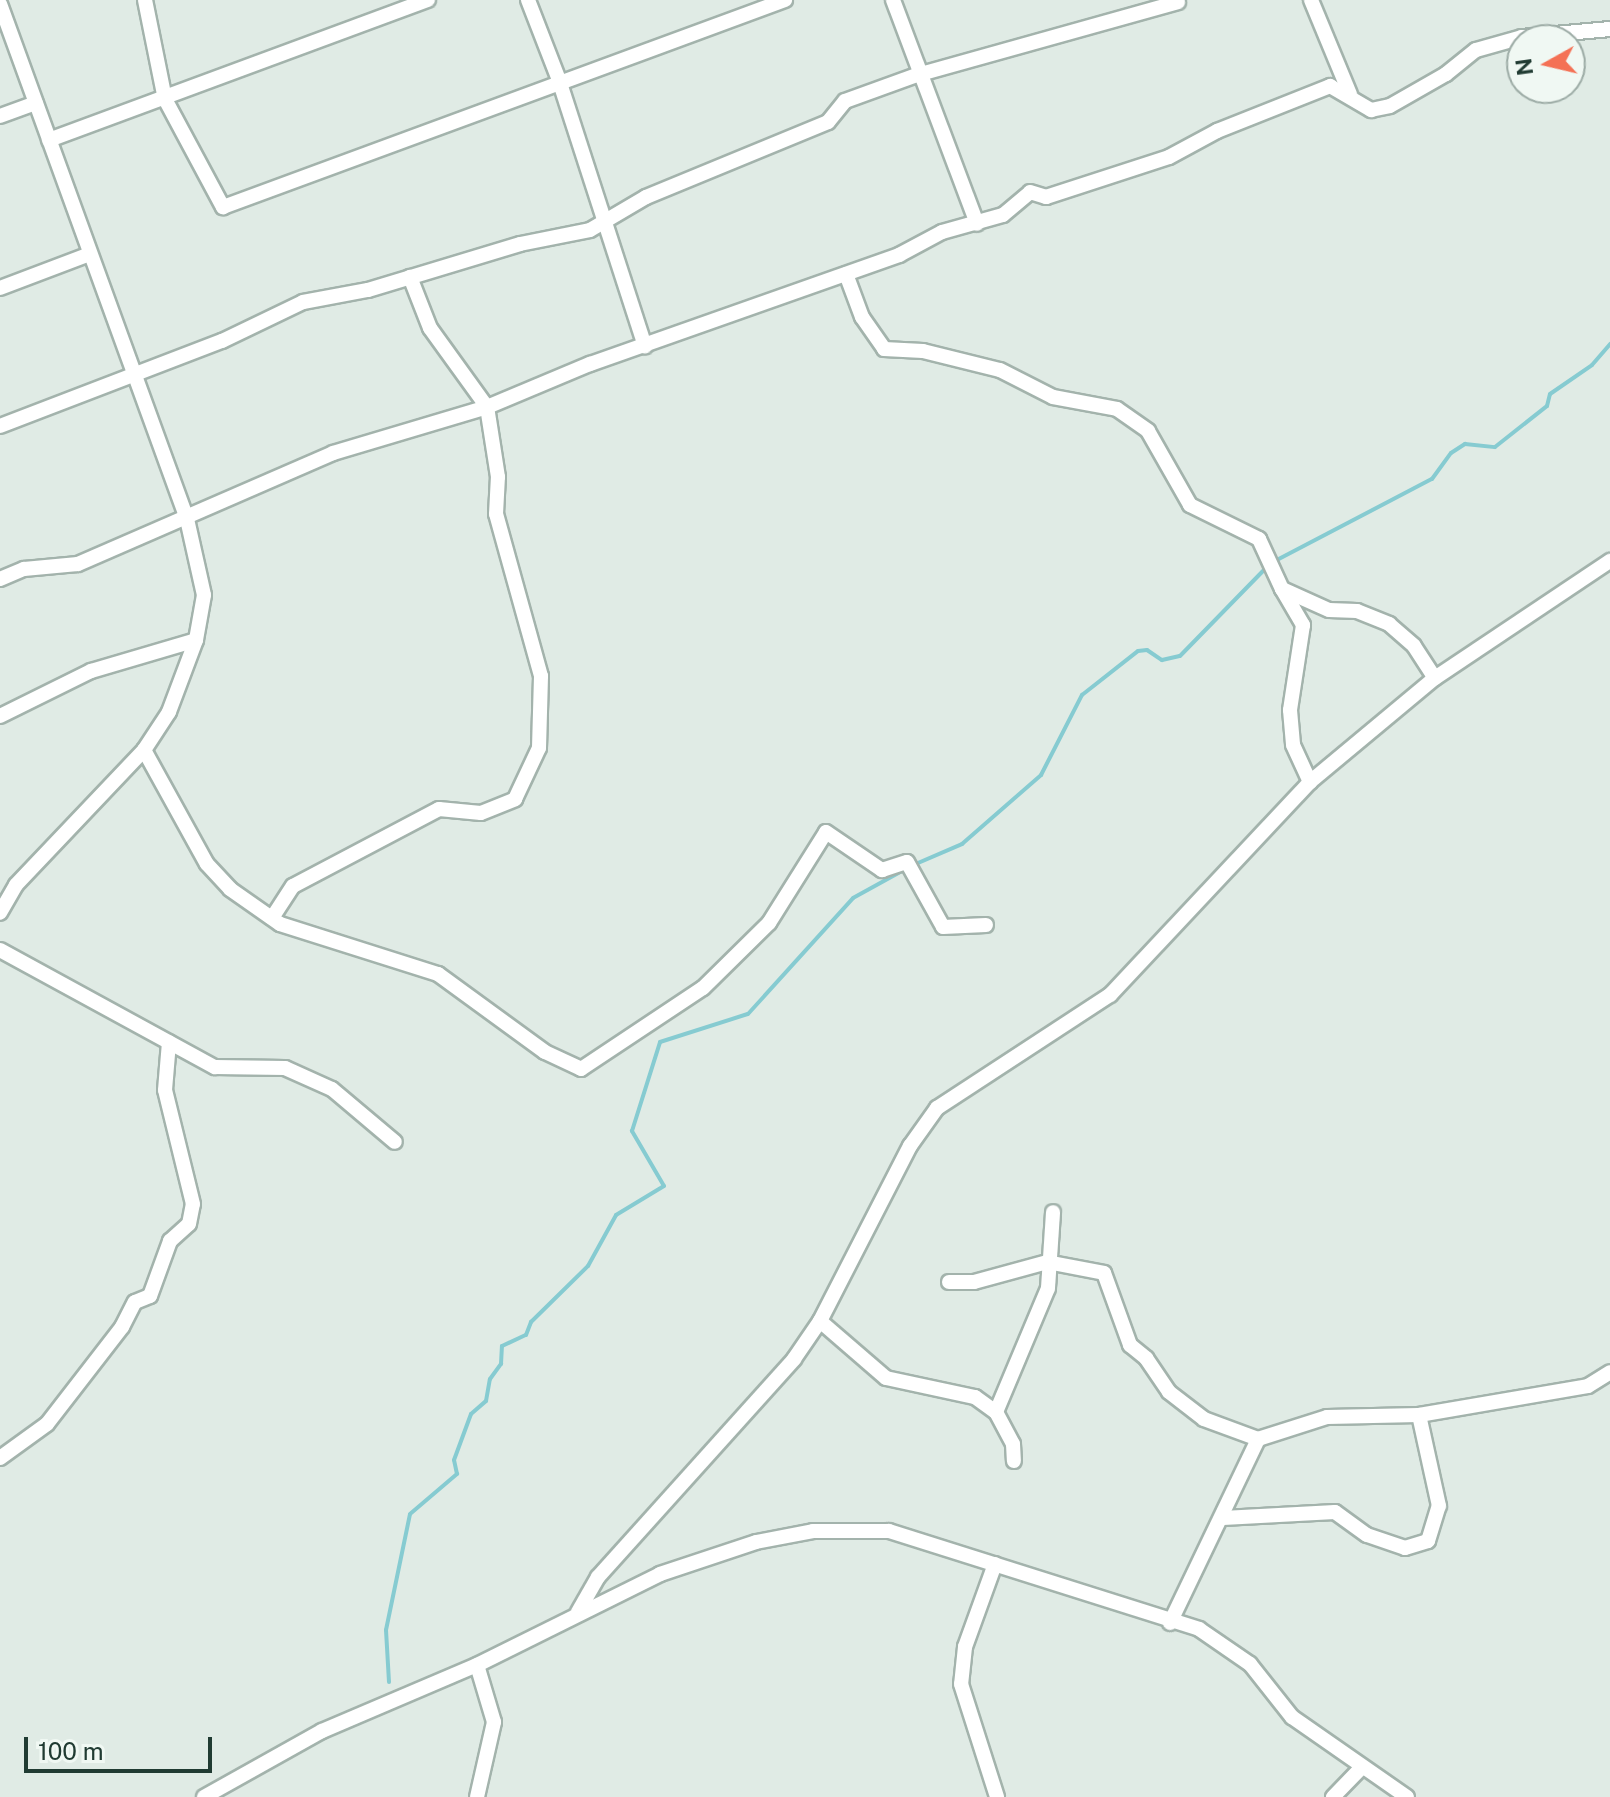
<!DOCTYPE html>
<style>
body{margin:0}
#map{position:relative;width:1610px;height:1797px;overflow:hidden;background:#e0ebe5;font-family:"Public Sans",sans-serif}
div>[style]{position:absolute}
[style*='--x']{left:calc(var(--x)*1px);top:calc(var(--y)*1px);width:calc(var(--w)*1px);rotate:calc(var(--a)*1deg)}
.stream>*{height:4px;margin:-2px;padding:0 2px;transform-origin:2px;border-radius:2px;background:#86cbd1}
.roads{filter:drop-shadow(2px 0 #a3b3ac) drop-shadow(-2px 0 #a3b3ac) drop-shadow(0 2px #a3b3ac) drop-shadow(0 -2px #a3b3ac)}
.minor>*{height:14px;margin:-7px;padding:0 7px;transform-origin:7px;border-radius:7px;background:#fff}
span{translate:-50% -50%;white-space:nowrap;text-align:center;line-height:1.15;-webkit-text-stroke:6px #f0f8f3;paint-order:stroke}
.north{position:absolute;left:1506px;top:24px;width:80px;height:80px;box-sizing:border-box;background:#f0f8f3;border:2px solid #9daca6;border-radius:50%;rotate:262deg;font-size:22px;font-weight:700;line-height:32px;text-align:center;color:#203b32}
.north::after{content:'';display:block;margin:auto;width:28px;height:36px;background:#f47155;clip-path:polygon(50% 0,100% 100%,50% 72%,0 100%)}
.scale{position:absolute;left:24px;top:1737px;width:188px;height:36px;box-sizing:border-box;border:4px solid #203b32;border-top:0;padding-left:10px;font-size:24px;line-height:28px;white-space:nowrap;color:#203b32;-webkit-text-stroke:6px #f0f8f3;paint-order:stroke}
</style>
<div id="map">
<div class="stream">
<i style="--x:1273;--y:562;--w:179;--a:-27.6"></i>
<i style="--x:1432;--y:479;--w:32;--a:-54"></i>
<i style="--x:1451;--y:453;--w:17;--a:-33"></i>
<i style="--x:1465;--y:444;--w:30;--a:6"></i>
<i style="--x:1495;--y:447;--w:66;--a:-38.3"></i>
<i style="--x:1547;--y:406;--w:12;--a:-76"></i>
<i style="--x:1550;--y:394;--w:51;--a:-34.6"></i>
<i style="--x:1592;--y:365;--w:28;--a:-49"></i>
<i style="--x:911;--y:866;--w:56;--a:-23.3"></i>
<i style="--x:962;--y:844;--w:105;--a:-41.1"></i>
<i style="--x:1041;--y:775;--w:90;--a:-62.9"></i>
<i style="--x:1082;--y:695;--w:71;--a:-38.2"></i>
<i style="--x:1138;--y:651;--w:9;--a:-6"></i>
<i style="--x:1147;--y:650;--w:18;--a:34"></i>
<i style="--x:1162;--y:660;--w:18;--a:-13"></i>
<i style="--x:1180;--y:656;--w:124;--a:-45.7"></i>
<i style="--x:389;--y:1682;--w:52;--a:-93.3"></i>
<i style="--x:386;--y:1630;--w:118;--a:-78.3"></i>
<i style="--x:410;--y:1514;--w:62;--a:-40.4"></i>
<i style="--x:457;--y:1474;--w:14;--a:-102"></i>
<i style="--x:454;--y:1460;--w:49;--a:-69.7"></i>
<i style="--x:471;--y:1414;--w:20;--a:-41"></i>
<i style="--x:486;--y:1401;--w:22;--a:-80"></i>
<i style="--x:490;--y:1379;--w:19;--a:-54"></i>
<i style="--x:501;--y:1364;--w:18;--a:-87"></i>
<i style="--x:502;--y:1346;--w:26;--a:-25"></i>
<i style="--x:526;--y:1335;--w:14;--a:-69"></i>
<i style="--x:531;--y:1322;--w:80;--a:-44.5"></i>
<i style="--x:588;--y:1266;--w:58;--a:-61.2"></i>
<i style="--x:616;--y:1215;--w:56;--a:-31.1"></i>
<i style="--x:664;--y:1186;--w:64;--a:-120.2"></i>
<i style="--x:632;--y:1131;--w:93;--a:-72.5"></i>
<i style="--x:660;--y:1042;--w:92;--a:-17.7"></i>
<i style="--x:748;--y:1014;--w:156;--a:-47.8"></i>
<i style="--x:853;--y:898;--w:58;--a:-28.8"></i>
</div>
<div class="roads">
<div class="minor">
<i style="--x:145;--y:0;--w:101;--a:78.6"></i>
<i style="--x:165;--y:99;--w:123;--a:61.8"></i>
<i style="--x:223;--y:207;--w:599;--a:-20.22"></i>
<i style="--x:528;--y:0;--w:86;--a:68.8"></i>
<i style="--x:559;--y:80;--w:280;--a:72.1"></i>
<i style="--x:893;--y:0;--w:239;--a:69.4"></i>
<i style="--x:1311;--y:0;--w:102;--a:67.5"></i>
<i style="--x:0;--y:4;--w:548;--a:70.04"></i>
<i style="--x:187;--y:519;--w:78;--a:77.4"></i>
<i style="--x:204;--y:595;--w:46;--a:100.1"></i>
<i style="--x:196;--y:640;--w:77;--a:110.6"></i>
<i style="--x:169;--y:712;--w:45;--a:123.3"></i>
<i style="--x:144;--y:750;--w:186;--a:133.5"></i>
<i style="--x:16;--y:885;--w:32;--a:120"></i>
<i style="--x:0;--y:116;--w:38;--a:-20"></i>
<i style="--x:49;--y:140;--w:404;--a:-20.3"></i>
<i style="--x:846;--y:274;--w:46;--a:69.6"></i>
<i style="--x:862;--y:317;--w:39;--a:55"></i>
<i style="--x:884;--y:349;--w:39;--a:3"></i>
<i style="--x:923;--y:351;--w:79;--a:13.9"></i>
<i style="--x:1000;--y:370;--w:59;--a:27"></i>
<i style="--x:1053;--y:397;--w:65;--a:10.6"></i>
<i style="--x:1117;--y:409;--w:38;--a:35"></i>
<i style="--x:1148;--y:431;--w:85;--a:60.4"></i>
<i style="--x:1190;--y:505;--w:77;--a:26.2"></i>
<i style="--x:1259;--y:539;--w:55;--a:65.3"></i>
<i style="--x:1282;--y:589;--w:51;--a:24.1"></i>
<i style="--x:1329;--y:610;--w:28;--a:2"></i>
<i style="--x:1357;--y:611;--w:35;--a:22"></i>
<i style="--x:1389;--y:624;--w:33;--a:41"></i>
<i style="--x:1414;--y:646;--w:38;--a:57"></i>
<i style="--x:0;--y:288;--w:96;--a:-20.7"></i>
<i style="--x:0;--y:426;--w:238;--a:-21"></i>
<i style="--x:222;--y:341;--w:90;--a:-25.7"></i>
<i style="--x:303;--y:302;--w:66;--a:-10.5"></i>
<i style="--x:368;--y:290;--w:159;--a:-16.8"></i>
<i style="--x:520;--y:244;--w:71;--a:-11.3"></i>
<i style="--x:590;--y:230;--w:65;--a:-30.5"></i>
<i style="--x:646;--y:197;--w:197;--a:-22.4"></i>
<i style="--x:828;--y:122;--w:27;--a:-51"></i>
<i style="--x:845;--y:101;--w:77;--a:-19.9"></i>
<i style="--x:917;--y:75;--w:271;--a:-15.6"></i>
<i style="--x:0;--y:579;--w:26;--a:-23"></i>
<i style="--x:24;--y:569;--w:54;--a:-5.3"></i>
<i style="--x:78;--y:564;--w:278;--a:-23.5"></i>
<i style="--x:333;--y:453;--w:161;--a:-16.6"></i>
<i style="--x:487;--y:407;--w:112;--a:-22.7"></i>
<i style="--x:590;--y:364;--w:328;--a:-19.4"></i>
<i style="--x:899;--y:255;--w:49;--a:-28.1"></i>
<i style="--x:942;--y:232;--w:63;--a:-15.6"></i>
<i style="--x:1003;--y:215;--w:35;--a:-40"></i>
<i style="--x:1030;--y:192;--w:17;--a:17"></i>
<i style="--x:1046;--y:197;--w:129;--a:-18"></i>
<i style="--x:1169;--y:157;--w:55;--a:-28.4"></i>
<i style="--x:1217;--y:131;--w:122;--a:-21.7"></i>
<i style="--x:1330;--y:86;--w:48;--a:30.3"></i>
<i style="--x:1371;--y:110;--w:19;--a:-12"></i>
<i style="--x:1390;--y:106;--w:64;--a:-29.7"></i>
<i style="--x:1446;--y:74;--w:38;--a:-39"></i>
<i style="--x:1476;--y:50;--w:48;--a:-15.8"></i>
<i style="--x:1522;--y:37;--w:88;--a:-5.2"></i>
<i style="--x:1282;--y:589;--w:42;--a:59.7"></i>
<i style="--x:1303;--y:625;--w:86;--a:98.7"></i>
<i style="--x:1290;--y:710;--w:35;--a:85"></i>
<i style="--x:1293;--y:745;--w:41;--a:65.3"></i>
<i style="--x:0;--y:716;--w:102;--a:-26.3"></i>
<i style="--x:91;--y:671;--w:109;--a:-16.4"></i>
<i style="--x:144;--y:750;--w:130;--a:61.1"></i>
<i style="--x:207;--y:864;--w:34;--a:47"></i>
<i style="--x:230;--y:889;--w:61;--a:35"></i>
<i style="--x:280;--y:924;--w:166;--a:17.6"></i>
<i style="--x:438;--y:974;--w:132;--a:36.1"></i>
<i style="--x:545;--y:1052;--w:40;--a:25"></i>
<i style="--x:581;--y:1069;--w:146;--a:-33.6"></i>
<i style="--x:703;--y:988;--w:93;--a:-44.6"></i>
<i style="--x:769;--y:923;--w:107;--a:-57.9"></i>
<i style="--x:826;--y:832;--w:68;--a:34.2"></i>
<i style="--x:882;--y:870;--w:26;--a:-18"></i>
<i style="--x:907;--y:862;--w:74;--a:61"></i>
<i style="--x:943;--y:927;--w:43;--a:-2.7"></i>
<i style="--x:272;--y:918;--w:38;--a:-57"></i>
<i style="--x:293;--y:886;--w:165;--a:-27.8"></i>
<i style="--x:439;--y:809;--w:42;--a:5.4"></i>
<i style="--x:481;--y:813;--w:37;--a:-22"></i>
<i style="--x:515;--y:799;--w:56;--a:-64.8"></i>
<i style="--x:539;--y:748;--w:72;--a:-88.4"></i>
<i style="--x:541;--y:676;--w:168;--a:-105.5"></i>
<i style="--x:496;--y:514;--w:37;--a:-87"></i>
<i style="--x:498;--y:477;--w:71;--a:-98.9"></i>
<i style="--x:487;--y:407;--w:97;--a:-125.8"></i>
<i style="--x:430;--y:328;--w:55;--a:-111.4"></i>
<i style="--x:0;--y:950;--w:245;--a:28.6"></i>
<i style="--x:215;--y:1067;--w:70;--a:0.8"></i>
<i style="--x:285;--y:1068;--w:51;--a:24.1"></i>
<i style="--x:332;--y:1089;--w:82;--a:40.1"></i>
<i style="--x:949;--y:1282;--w:25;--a:0"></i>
<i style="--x:974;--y:1282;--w:76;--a:-15.3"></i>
<i style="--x:1047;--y:1262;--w:58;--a:10.9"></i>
<i style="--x:1104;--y:1273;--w:77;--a:70.1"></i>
<i style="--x:1130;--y:1345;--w:21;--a:39"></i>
<i style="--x:1146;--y:1358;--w:41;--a:55.9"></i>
<i style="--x:1169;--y:1392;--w:44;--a:37.6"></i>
<i style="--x:1204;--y:1419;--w:58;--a:20.3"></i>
<i style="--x:820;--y:1321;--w:87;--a:40.8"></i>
<i style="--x:886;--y:1378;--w:91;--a:12.1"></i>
<i style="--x:975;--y:1397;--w:26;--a:36"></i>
<i style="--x:996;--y:1412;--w:36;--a:62"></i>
<i style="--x:1013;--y:1444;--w:17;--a:87"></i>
<i style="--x:996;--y:1412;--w:134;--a:-67.2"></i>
<i style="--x:1048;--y:1288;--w:76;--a:-86.2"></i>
<i style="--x:0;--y:1458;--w:58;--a:-35.9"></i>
<i style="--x:47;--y:1424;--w:123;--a:-52.3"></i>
<i style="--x:122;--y:1327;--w:28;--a:-63"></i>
<i style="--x:135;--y:1302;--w:16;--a:-22"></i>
<i style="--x:150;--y:1296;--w:59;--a:-70"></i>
<i style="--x:170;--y:1241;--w:25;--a:-42"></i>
<i style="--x:189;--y:1224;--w:20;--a:-79"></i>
<i style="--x:193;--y:1204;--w:117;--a:-103.8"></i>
<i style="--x:165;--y:1090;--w:48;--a:-85.2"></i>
<i style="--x:1223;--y:1518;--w:112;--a:-3.1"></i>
<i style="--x:1335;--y:1512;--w:39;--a:36"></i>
<i style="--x:1367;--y:1535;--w:40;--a:18.9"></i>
<i style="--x:1405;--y:1548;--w:24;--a:-17"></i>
<i style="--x:1428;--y:1541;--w:37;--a:-73"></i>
<i style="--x:1439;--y:1506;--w:93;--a:-102.4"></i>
<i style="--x:995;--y:1564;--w:88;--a:109.9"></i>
<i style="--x:965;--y:1647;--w:37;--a:96"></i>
<i style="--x:961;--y:1684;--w:119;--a:72.3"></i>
<i style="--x:578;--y:1612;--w:40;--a:-60.3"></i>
<i style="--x:598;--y:1577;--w:293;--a:-48"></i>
<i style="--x:794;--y:1359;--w:46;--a:-55.6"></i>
<i style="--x:820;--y:1321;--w:197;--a:-62.8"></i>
<i style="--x:910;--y:1146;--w:47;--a:-54.6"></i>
<i style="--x:937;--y:1108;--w:207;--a:-33.2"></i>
<i style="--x:1110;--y:995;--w:292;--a:-46.8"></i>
<i style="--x:1310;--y:782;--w:163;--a:-39.8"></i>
<i style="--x:1435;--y:678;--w:211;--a:-33.8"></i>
<i style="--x:1170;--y:1623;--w:204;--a:-64.4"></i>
<i style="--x:1258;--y:1439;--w:72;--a:-17.7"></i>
<i style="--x:1327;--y:1417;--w:92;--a:-1.2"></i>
<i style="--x:1419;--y:1415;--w:171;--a:-9.7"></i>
<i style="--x:1588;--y:1386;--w:26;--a:-32"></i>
<i style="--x:204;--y:1797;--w:135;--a:-29.2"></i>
<i style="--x:322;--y:1731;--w:168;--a:-23.1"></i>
<i style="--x:477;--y:1665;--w:204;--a:-26.4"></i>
<i style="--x:660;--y:1574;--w:101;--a:-18.4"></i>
<i style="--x:756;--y:1542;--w:58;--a:-10.9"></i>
<i style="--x:813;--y:1531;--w:76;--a:0"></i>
<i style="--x:889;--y:1531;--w:325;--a:17.5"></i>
<i style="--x:1199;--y:1629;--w:62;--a:34.5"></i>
<i style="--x:1250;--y:1664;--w:68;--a:51.6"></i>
<i style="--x:1292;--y:1717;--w:140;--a:34.8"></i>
<i style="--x:477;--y:1797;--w:77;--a:-77.2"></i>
<i style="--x:494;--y:1722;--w:59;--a:-106.6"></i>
<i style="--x:1333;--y:1797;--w:42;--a:-46"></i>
</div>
</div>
<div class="north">N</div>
<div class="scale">100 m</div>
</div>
